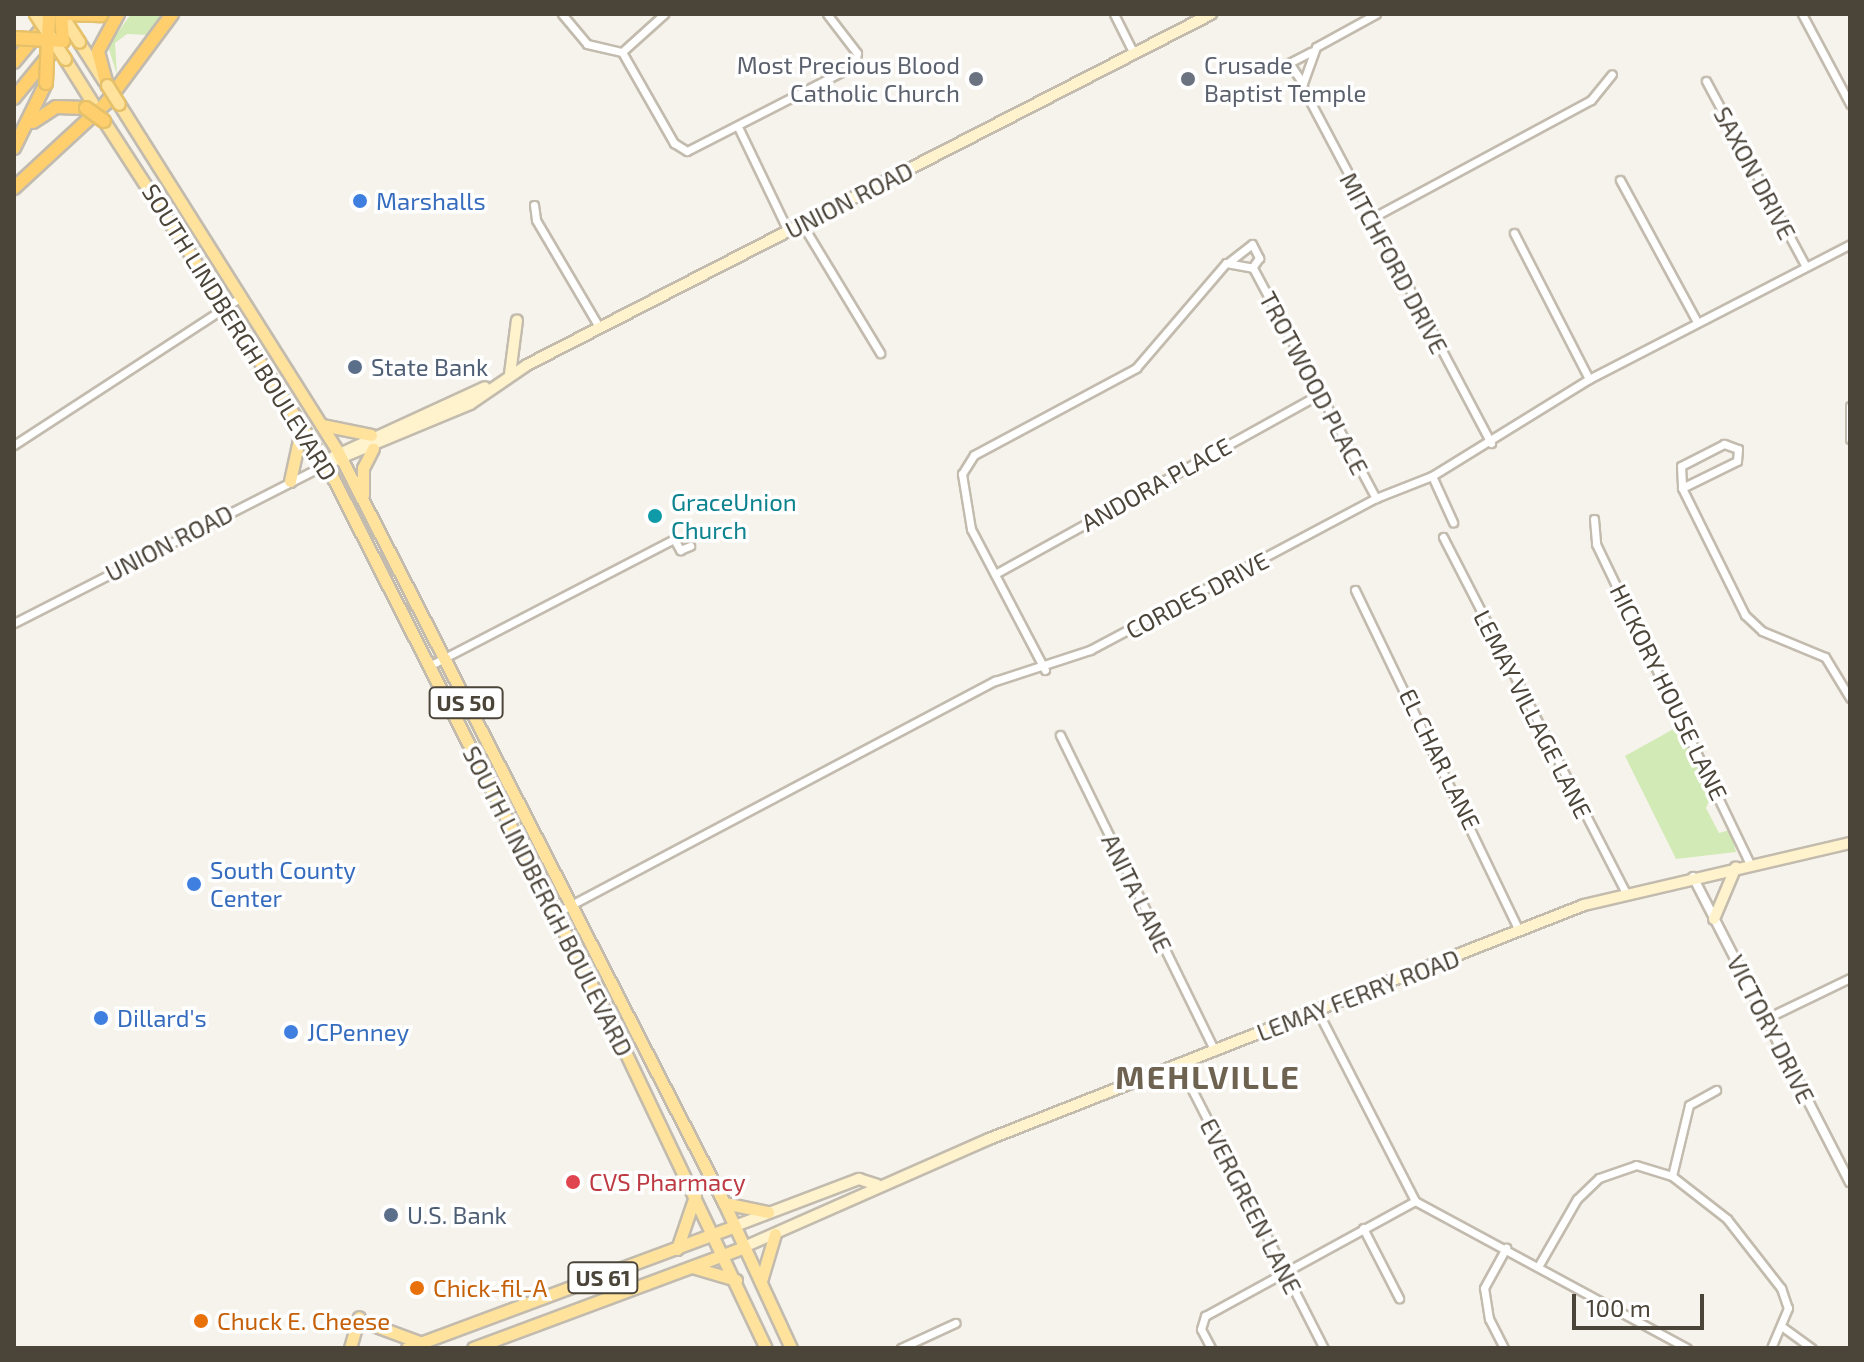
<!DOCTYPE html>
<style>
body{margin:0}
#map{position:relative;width:1864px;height:1362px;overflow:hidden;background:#f6f3ec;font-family:"Exo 2",sans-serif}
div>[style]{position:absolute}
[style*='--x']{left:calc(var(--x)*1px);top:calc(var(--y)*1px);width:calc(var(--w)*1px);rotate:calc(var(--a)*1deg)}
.green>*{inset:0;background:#d2eab5}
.roads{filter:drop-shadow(2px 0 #c2bbae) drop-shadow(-2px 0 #c2bbae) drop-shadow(0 2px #c2bbae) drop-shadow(0 -2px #c2bbae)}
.minor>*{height:7px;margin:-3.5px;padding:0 3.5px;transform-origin:3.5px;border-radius:3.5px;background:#fff}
.tertiary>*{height:8px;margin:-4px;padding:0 4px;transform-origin:4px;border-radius:4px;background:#fff}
.secondary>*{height:10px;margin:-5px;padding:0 5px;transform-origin:5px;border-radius:5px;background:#fff3cd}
.primary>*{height:11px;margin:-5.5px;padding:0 5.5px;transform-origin:5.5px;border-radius:5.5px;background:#ffe39c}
.motorway>*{height:12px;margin:-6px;padding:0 6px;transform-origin:6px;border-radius:6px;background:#ffcf6e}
.bridges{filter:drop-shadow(2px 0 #e6c16a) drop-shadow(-2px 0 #e6c16a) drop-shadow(0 2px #e6c16a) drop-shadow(0 -2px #e6c16a)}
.primary-bridge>*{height:11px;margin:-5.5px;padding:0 5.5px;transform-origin:5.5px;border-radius:5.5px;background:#ffe39c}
.motorway-bridge>*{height:12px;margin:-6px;padding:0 6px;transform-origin:6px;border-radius:6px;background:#ffcf6e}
.dots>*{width:22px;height:22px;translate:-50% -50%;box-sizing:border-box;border:4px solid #fff;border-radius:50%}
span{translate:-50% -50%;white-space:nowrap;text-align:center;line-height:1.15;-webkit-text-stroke:7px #fff;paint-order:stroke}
.shield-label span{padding:2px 6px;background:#fff;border:2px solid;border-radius:6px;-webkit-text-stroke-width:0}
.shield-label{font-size:22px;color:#4b4439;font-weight:700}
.worship-label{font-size:24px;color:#5b616d}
.right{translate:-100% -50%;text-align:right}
.left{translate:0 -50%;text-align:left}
.street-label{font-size:24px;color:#4b4439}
.shop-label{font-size:24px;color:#366cbe}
.service-label{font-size:24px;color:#4e5e75}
.culture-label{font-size:24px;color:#0d838f}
.health-label{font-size:24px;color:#be3a42}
.food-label{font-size:24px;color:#c56008}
.district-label{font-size:32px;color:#6e6250;font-weight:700;letter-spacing:2px}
.frame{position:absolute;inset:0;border:16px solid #4b4439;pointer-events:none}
.scale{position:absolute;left:1572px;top:1294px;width:132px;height:36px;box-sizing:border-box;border:4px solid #4b4439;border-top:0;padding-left:10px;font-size:24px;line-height:28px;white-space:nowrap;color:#4b4439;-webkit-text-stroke:6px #fff;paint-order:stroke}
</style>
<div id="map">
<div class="green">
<i style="clip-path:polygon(131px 14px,161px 14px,148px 35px,127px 34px,115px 43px,117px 75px,108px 46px)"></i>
<i style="clip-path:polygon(1679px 726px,1712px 794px,1706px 808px,1719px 833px,1730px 830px,1736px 852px,1676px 859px,1625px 756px)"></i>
</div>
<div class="roads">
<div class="minor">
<i style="--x:562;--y:14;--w:39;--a:50"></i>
<i style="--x:587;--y:44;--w:36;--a:13"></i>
<i style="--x:622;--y:52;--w:105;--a:60.3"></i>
<i style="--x:674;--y:143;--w:15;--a:32"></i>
<i style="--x:687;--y:151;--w:189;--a:-27.1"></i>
<i style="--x:855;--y:65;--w:12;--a:-81"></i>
<i style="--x:857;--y:53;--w:49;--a:-127.6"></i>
<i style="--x:1114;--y:14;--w:45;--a:63.4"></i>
<i style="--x:1376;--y:14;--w:68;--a:151.2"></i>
<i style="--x:1316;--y:47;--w:41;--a:109.7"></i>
<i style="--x:1302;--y:86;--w:404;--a:62.1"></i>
<i style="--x:1802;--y:14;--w:102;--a:61.9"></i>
<i style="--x:622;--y:52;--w:57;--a:-42.1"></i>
<i style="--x:1706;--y:81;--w:209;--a:61.7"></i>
<i style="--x:1302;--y:82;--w:23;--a:-124"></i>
<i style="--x:1289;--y:63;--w:25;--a:-27"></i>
<i style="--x:739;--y:129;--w:113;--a:64.3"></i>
<i style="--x:1620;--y:180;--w:162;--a:61.5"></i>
<i style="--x:534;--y:205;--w:15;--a:82"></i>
<i style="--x:536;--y:220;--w:124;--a:59.5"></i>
<i style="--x:1370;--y:219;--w:251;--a:-28.3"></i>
<i style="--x:1591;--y:100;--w:33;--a:-51"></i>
<i style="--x:802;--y:224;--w:151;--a:58.8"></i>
<i style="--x:1514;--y:233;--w:164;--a:62.8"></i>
<i style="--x:1229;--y:262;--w:29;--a:-38"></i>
<i style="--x:1252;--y:244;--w:16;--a:63"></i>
<i style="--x:1259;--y:258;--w:12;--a:125"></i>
<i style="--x:1850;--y:406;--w:33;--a:90"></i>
<i style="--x:14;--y:445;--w:271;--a:-33.1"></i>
<i style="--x:1432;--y:476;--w:51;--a:65.5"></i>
<i style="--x:1682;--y:488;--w:61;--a:-26.1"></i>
<i style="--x:1737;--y:461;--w:12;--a:-85"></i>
<i style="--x:1738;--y:449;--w:15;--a:-160"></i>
<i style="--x:1724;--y:444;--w:48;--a:152.9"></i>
<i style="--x:1681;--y:466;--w:22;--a:87"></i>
<i style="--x:1682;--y:488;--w:142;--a:63.6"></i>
<i style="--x:1745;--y:615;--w:23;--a:43"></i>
<i style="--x:1762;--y:631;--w:68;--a:22.4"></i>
<i style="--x:1825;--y:657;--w:48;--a:58.6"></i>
<i style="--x:1594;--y:519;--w:25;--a:85"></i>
<i style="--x:1596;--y:544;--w:355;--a:64.3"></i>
<i style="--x:1443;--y:537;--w:398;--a:62.8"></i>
<i style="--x:995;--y:574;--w:369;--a:-29"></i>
<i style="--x:1355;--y:590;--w:378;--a:64.3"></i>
<i style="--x:14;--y:623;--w:350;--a:-27"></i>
<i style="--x:429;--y:666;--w:276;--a:-27.4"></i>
<i style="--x:674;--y:539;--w:13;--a:61"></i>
<i style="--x:680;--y:550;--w:11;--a:-22"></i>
<i style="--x:1045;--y:670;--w:159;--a:-117.7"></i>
<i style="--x:971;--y:529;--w:56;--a:-99.3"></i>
<i style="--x:962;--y:474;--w:22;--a:-58"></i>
<i style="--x:974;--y:455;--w:184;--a:-28.2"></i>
<i style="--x:1136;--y:368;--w:138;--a:-49.4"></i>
<i style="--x:1226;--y:263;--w:27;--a:10"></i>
<i style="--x:1253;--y:268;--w:261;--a:61.9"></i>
<i style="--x:1060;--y:735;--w:352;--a:63.9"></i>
<i style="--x:556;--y:913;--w:497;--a:-27.9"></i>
<i style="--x:995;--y:681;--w:100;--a:-18.1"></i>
<i style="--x:1090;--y:650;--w:324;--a:-28"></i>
<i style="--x:1376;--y:498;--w:60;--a:-21.4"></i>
<i style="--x:1432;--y:476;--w:185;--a:-31.7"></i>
<i style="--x:1589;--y:379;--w:294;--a:-27.3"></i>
<i style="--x:1317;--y:1010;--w:215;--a:62.8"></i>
<i style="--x:1415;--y:1201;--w:309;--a:28.4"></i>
<i style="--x:1765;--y:1019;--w:94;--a:-25.8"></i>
<i style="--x:1179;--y:1064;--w:319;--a:63"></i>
<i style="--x:1672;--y:1176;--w:73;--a:-76.5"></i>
<i style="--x:1689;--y:1105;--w:31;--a:-29"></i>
<i style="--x:1363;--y:1228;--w:79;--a:62.8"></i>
<i style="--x:1539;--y:1265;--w:76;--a:-60.1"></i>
<i style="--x:1577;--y:1199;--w:30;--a:-44"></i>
<i style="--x:1599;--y:1178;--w:39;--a:-19"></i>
<i style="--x:1636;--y:1165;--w:38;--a:17"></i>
<i style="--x:1672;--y:1176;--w:70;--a:38"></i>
<i style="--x:1727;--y:1219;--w:88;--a:52"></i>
<i style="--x:1781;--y:1288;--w:21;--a:71"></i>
<i style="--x:1788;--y:1308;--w:43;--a:113"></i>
<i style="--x:1784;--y:1328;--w:34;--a:36"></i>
<i style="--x:901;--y:1348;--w:60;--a:-24.8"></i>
<i style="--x:1211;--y:1348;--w:21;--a:-118"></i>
<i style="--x:1201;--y:1329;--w:14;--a:-73"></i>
<i style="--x:1205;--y:1316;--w:239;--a:-28.7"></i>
<i style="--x:1504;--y:1348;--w:33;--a:-117"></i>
<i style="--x:1489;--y:1319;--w:31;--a:-99"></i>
<i style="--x:1484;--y:1288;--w:46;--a:-61.2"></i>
</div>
<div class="tertiary">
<i style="--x:1693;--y:877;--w:343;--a:62.8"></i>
</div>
<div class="secondary">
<i style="--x:510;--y:374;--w:54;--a:-82.6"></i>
<i style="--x:333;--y:457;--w:167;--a:-24.7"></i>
<i style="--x:326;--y:464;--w:156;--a:-22.6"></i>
<i style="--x:470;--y:404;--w:69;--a:-34.4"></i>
<i style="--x:527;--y:365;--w:769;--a:-27.16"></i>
<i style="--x:1714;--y:919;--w:56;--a:-67.1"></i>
<i style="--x:735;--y:1226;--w:133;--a:-20.8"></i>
<i style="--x:859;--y:1179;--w:19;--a:18"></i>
<i style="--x:744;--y:1247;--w:268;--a:-23.8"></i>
<i style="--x:989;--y:1139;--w:639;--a:-21.47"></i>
<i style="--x:1584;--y:905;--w:273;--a:-13.1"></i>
</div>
<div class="primary">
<i style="--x:79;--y:42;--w:46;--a:57.3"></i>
<i style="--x:65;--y:59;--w:51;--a:57.9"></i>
<i style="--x:119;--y:104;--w:411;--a:57.8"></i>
<i style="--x:338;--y:452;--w:844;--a:62.8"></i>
<i style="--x:724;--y:1203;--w:160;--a:65.2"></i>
<i style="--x:104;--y:121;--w:409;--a:57.1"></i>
<i style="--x:326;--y:464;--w:645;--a:63"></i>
<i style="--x:619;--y:1039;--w:342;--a:64.6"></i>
<i style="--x:322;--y:425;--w:50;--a:11.5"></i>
<i style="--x:290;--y:481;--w:56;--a:-77.7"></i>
<i style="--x:363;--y:495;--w:27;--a:-90"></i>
<i style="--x:363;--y:468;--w:22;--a:-63"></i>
<i style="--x:724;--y:1203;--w:45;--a:11.6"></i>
<i style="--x:677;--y:1249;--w:56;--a:-71.2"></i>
<i style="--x:692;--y:1267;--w:46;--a:16.5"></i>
<i style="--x:761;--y:1281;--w:49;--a:-73.4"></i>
<i style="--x:373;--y:1325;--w:49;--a:20.3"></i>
<i style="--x:350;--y:1348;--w:32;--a:-74"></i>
<i style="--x:407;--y:1348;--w:350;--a:-20.4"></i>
<i style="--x:473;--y:1348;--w:289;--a:-20.4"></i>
</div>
<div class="motorway">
<i style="--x:14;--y:62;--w:55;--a:-50.2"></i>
<i style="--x:107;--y:85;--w:35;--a:-105"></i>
<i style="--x:98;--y:51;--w:42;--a:-61.6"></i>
<i style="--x:14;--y:98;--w:57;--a:-50.7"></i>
<i style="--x:33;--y:122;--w:27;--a:-33"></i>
<i style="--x:56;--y:107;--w:30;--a:2"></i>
<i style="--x:14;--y:148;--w:72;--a:-63.8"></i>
<i style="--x:14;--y:188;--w:125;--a:-42.7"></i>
<i style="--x:106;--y:103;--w:111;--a:-53.4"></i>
</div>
</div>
<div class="bridges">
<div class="primary-bridge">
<i style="--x:35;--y:14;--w:54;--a:56.3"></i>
<i style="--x:61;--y:14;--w:33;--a:57"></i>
<i style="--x:107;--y:85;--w:22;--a:58"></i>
</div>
<div class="motorway-bridge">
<i style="--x:65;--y:14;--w:36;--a:2"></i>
<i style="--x:14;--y:38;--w:49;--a:3.5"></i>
<i style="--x:63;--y:41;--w:27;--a:-94"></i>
<i style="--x:46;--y:83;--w:69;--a:-87.5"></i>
<i style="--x:86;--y:108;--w:22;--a:36"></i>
</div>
</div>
<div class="dots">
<i style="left:976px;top:79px;background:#6b7280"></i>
<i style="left:1188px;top:79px;background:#6b7280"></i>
<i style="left:360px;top:201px;background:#3f7fe0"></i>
<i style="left:355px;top:367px;background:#5c6f8a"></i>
<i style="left:655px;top:516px;background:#0f9aa8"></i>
<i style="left:194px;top:884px;background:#3f7fe0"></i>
<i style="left:101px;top:1018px;background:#3f7fe0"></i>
<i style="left:291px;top:1032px;background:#3f7fe0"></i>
<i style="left:573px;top:1182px;background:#e0444e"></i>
<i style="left:391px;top:1215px;background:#5c6f8a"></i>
<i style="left:417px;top:1288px;background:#e8710a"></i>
<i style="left:201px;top:1321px;background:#e8710a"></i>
</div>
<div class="shield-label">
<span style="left:466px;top:703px">US 50</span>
<span style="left:603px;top:1278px">US 61</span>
</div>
<div class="worship-label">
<span class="right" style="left:960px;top:79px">Most Precious Blood<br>Catholic Church</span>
<span class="left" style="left:1204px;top:79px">Crusade<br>Baptist Temple</span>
</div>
<div class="street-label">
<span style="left:1755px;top:173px;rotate:62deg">SAXON DRIVE</span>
<span style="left:849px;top:200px;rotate:-27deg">UNION ROAD</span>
<span style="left:1394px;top:263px;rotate:62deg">MITCHFORD DRIVE</span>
<span style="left:240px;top:332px;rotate:58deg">SOUTH LINDBERGH BOULEVARD</span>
<span style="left:1314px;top:383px;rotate:62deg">TROTWOOD PLACE</span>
<span style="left:1156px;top:484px;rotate:-29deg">ANDORA PLACE</span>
<span style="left:169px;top:543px;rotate:-27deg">UNION ROAD</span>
<span style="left:1197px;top:595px;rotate:-28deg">CORDES DRIVE</span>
<span style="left:1669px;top:692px;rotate:64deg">HICKORY HOUSE LANE</span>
<span style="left:1533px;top:714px;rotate:63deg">LEMAY VILLAGE LANE</span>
<span style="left:1440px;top:759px;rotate:64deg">EL CHAR LANE</span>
<span style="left:1137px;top:893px;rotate:64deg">ANITA LANE</span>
<span style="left:548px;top:901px;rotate:63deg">SOUTH LINDBERGH BOULEVARD</span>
<span style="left:1358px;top:995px;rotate:-21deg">LEMAY FERRY ROAD</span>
<span style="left:1771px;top:1029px;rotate:63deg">VICTORY DRIVE</span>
<span style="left:1251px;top:1206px;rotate:63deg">EVERGREEN LANE</span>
</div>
<div class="shop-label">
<span class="left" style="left:376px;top:201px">Marshalls</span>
<span class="left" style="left:210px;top:884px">South County<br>Center</span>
<span class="left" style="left:117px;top:1018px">Dillard's</span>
<span class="left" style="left:307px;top:1032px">JCPenney</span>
</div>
<div class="service-label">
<span class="left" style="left:371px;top:367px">State Bank</span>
<span class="left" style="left:407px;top:1215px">U.S. Bank</span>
</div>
<div class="culture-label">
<span class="left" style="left:671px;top:516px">GraceUnion<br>Church</span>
</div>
<div class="health-label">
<span class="left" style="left:589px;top:1182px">CVS Pharmacy</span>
</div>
<div class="food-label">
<span class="left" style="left:433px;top:1288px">Chick-fil-A</span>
<span class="left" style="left:217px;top:1321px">Chuck E. Cheese</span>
</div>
<div class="district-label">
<span style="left:1208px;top:1076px">MEHLVILLE</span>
</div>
<div class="frame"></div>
<div class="scale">100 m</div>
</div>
